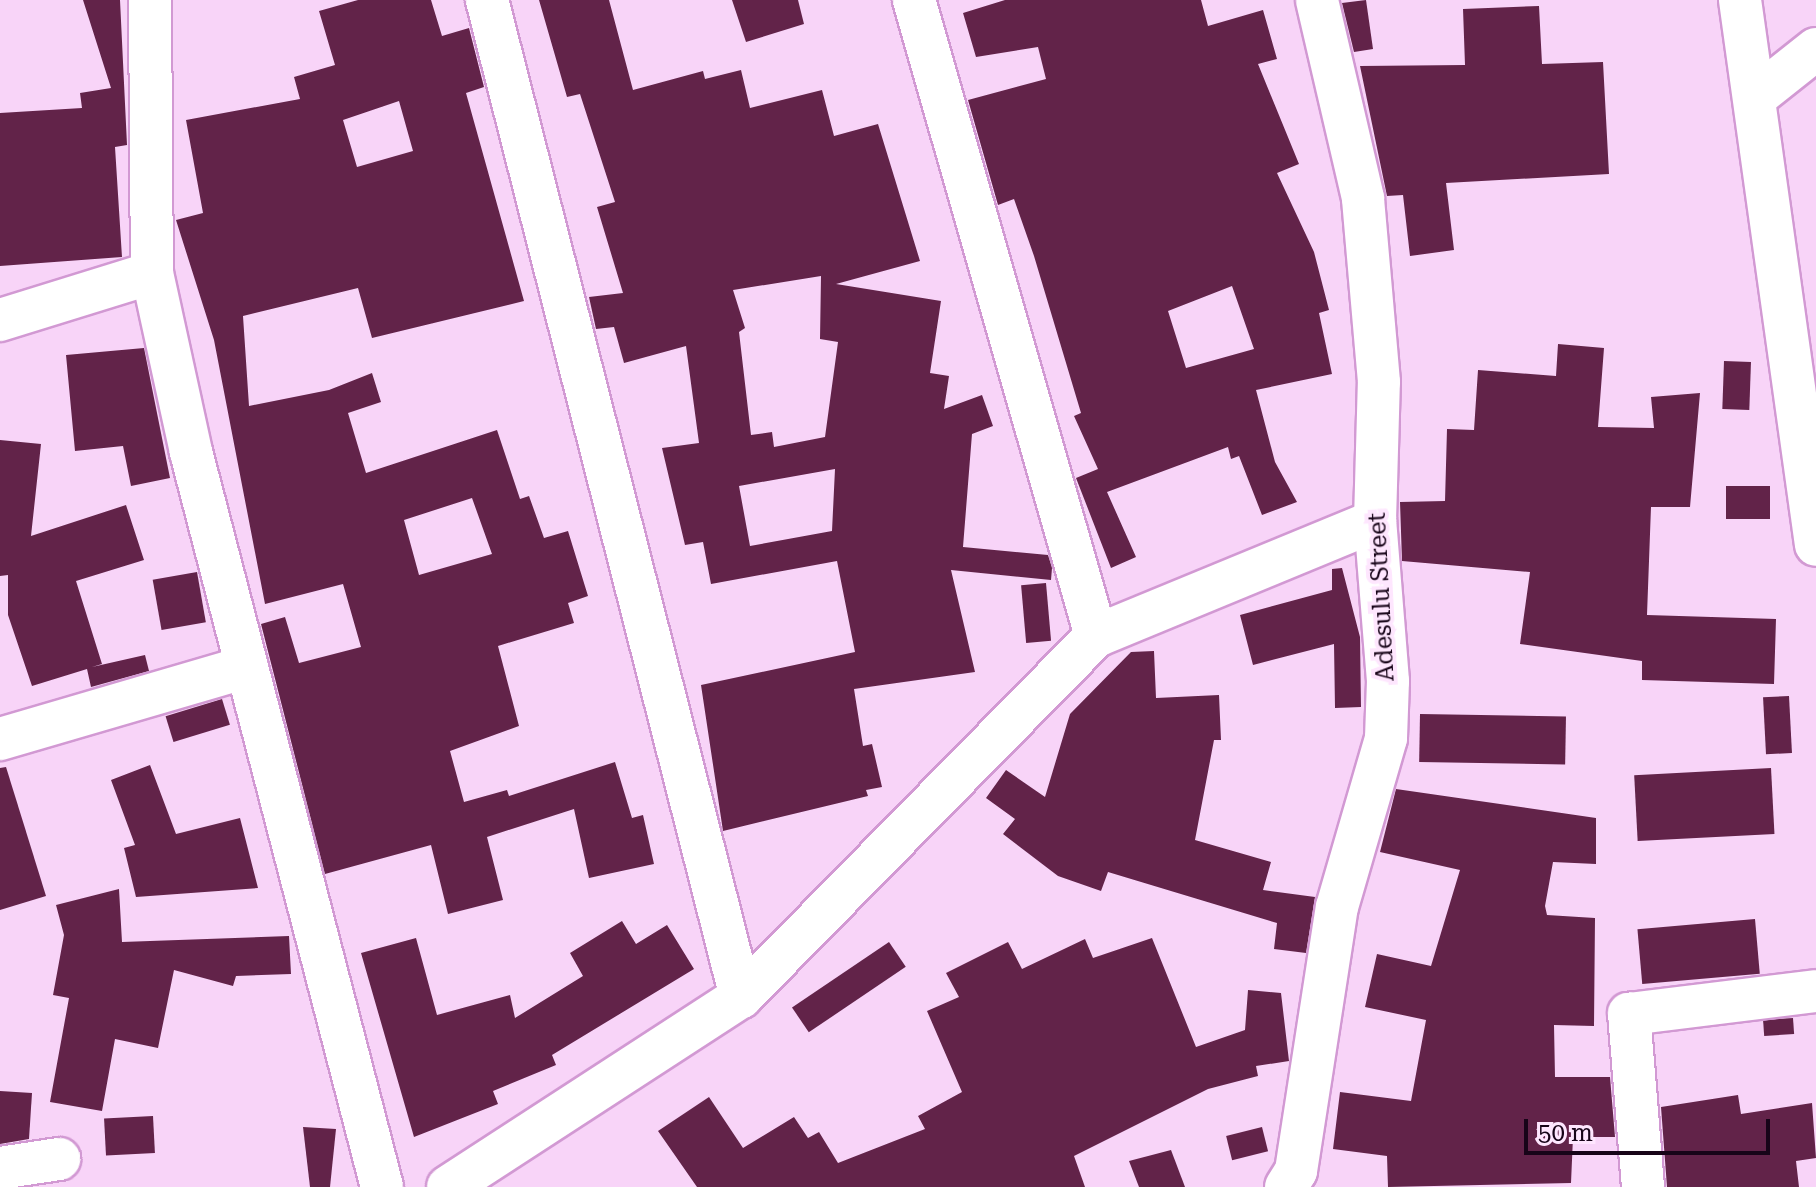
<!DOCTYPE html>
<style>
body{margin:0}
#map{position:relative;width:1816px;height:1187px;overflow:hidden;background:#f8d4f8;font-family:"Roboto Serif",serif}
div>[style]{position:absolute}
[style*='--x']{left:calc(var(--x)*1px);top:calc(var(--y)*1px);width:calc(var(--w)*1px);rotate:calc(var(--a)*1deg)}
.building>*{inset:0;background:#622349;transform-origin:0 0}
.roads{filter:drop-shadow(2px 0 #d299d3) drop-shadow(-2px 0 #d299d3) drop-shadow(0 2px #d299d3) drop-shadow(0 -2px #d299d3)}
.minor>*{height:42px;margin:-21px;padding:0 21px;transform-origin:21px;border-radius:21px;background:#fff}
span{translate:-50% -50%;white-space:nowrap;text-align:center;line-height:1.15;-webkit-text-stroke:8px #fee6fe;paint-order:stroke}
.street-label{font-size:24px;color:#170418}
.scale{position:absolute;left:1524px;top:1119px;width:246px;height:36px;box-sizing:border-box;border:4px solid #170418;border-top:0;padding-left:10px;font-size:24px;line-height:28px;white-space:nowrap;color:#170418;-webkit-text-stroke:6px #fee6fe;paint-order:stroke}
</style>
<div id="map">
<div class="building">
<i style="clip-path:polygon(83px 0,120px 0,127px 145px,115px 147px,122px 257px,0 266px,0 113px,82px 108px,80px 93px,111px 88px)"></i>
<i style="clip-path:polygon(evenodd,358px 0,431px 0,442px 36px,469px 28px,484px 87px,466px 93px,524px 301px,372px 338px,358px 288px,243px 316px,249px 406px,329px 390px,372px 373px,381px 402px,348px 413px,366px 473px,497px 430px,520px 499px,529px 496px,544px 538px,568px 531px,588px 596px,568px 603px,574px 623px,498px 646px,519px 726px,450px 751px,464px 802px,507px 790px,509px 796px,615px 762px,632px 818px,643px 815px,654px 864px,589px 878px,574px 809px,487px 837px,503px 900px,448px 914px,431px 845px,325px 874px,261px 624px,285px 617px,299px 663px,361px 647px,343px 584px,265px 604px,214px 340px,176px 220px,203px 213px,186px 120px,300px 99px,294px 77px,335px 65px,319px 11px,358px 0,399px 101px,413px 151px,357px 167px,343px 120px,399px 101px,358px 0,472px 498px,492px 554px,419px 575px,404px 520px,472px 498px)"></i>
<i style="clip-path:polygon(evenodd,539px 0,609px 0,633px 90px,703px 71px,705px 79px,741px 70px,750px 108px,822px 90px,834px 136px,878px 124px,920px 261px,836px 284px,941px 301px,930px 373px,949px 376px,944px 409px,982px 395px,993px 426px,972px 434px,963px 547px,1048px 555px,1052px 568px,1051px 580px,951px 570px,975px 672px,854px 689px,863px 746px,872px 744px,882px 787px,866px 790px,868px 796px,723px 831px,701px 685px,855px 652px,837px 561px,711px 584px,703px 542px,685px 545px,662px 448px,699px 443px,686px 346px,624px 363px,614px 327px,596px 329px,589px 297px,623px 293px,597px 207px,615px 202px,580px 94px,567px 97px,539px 0,821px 276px,820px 339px,838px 342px,825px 437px,774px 447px,772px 432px,751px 435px,739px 332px,745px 328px,733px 290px,821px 276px,539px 0,835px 469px,832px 531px,750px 546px,739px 486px,835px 469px)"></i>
<i style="clip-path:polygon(732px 0,798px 0,804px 24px,746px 42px)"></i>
<i style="clip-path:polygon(evenodd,1005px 0,1201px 0,1208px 26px,1263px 10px,1277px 59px,1258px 64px,1299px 164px,1277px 173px,1314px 252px,1329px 310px,1319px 313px,1332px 374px,1256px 390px,1275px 462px,1297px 502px,1262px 515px,1239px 456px,1231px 459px,1228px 447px,1107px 492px,1136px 557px,1111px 568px,1076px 478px,1098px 469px,1074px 416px,1081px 413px,1034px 256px,1014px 199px,998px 205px,968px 100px,1046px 79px,1038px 47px,976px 57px,963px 13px,1005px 0,1232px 286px,1254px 349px,1186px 368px,1168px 311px,1232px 286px)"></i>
<i style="clip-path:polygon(1366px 0,1373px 49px,1354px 52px,1342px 3px)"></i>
<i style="clip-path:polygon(1539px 6px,1542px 64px,1603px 62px,1609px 174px,1446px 183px,1454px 250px,1410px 256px,1403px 195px,1387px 196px,1360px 66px,1465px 65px,1463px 9px)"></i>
<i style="clip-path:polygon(1558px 344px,1604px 348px,1598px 427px,1654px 428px,1651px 397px,1700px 393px,1690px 507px,1651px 507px,1647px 615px,1776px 619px,1774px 684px,1642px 680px,1642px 661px,1520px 644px,1530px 572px,1402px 561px,1400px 502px,1445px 501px,1447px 429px,1474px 430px,1478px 370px,1556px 376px)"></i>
<i style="clip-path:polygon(144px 348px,170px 478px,131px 486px,123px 446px,75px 451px,66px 355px)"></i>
<i style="left:1724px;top:361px;width:27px;height:48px;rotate:2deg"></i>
<i style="clip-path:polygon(0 440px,41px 444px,31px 536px,126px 505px,144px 560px,76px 581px,102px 664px,92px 667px,145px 655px,149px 671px,91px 687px,87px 669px,32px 686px,8px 615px,8px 575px,0 576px)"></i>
<i style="left:1726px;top:486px;width:44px;height:33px"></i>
<i style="clip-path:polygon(1342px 568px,1360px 637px,1361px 707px,1335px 708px,1334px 644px,1253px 665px,1240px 615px,1332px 590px,1332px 569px)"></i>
<i style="left:197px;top:572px;width:51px;height:45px;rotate:80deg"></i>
<i style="left:1046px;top:583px;width:58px;height:25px;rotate:85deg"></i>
<i style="clip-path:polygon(1154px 651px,1156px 698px,1219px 695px,1221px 740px,1214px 740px,1195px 840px,1271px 862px,1263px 890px,1315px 897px,1306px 953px,1274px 949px,1277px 923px,1108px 872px,1101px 891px,1058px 876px,1003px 834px,1015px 819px,986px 798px,1006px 770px,1045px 797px,1070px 714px,1131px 652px)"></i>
<i style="left:1789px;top:696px;width:57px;height:26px;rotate:87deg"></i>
<i style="left:222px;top:699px;width:27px;height:59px;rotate:73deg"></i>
<i style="left:1420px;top:714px;width:146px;height:48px;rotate:1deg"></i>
<i style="clip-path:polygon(150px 765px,176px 834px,240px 818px,258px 888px,136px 897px,124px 848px,135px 845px,111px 780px)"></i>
<i style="clip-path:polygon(6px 767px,46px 896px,0 910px,0 768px)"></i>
<i style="left:1771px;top:768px;width:66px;height:137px;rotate:87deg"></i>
<i style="clip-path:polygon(1396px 789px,1596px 818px,1596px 864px,1553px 862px,1545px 906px,1547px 915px,1595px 918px,1594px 1026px,1554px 1025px,1555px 1077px,1610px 1077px,1615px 1137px,1573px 1137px,1571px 1183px,1388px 1187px,1387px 1156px,1333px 1149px,1340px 1092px,1411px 1101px,1426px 1020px,1365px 1007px,1377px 954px,1431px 966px,1460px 870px,1380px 852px)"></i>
<i style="clip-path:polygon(119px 889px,122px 942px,289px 936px,291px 974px,236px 976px,233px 986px,174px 970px,158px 1048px,115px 1039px,102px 1111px,50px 1102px,69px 998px,53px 995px,64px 935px,56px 905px)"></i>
<i style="left:1755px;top:919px;width:55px;height:118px;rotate:85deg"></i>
<i style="clip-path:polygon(622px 921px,636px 944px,667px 925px,694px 969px,552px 1055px,556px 1065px,493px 1091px,498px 1104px,414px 1137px,361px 953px,416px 938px,437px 1015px,510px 995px,515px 1018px,583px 976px,570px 953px)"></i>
<i style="clip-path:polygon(1152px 938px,1196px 1047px,1245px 1030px,1248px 990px,1281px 993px,1289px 1061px,1256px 1066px,1258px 1076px,1208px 1089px,1074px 1156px,1085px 1187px,697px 1187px,658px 1131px,709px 1097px,743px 1148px,794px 1117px,808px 1138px,819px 1132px,838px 1163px,925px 1129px,918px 1116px,962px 1092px,927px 1011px,959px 997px,946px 973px,1008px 942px,1022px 969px,1085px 939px,1093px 958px)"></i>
<i style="left:889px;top:942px;width:30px;height:117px;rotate:56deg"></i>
<i style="left:1793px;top:1018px;width:16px;height:30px;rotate:86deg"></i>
<i style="clip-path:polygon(0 1091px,32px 1093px,29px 1139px,0 1144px)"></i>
<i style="clip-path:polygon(1738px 1095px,1741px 1114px,1812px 1103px,1816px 1158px,1796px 1161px,1799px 1187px,1667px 1187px,1661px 1107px)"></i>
<i style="left:153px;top:1116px;width:37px;height:49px;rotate:87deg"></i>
<i style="clip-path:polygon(303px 1127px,336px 1129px,330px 1187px,310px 1187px)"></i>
<i style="left:1262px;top:1127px;width:25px;height:37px;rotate:76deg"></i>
<i style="clip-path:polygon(1171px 1150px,1185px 1187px,1139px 1187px,1129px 1161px)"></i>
</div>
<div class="roads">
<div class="minor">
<i style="--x:150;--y:0;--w:273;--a:89.6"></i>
<i style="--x:152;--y:273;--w:183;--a:77.7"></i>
<i style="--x:191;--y:452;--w:759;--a:75.43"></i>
<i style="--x:487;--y:0;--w:1029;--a:75.71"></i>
<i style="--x:914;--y:0;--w:662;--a:74.03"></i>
<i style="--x:1740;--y:0;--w:550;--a:82.06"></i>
<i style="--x:1758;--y:95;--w:74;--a:-38.4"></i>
<i style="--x:0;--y:320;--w:159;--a:-17.2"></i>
<i style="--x:0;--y:739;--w:257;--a:-16.3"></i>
<i style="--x:0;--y:1168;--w:60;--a:-8.7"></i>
<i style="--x:448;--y:1187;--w:349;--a:-33"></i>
<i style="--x:741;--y:997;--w:506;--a:-45.48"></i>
<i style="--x:1096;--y:636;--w:302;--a:-22.4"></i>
<i style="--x:1286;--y:1187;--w:19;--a:-58"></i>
<i style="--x:1296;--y:1171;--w:267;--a:-81.2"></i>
<i style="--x:1337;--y:907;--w:176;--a:-73.8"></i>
<i style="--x:1386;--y:738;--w:57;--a:-88"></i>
<i style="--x:1388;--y:681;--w:161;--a:-94.6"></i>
<i style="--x:1375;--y:521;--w:139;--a:-88.4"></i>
<i style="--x:1379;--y:382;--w:185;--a:-95"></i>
<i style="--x:1363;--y:198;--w:203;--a:-103.1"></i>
<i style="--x:1643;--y:1187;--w:174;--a:-94.6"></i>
<i style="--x:1629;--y:1014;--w:188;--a:-7"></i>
</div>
</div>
<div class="street-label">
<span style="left:1382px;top:597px;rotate:-93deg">Adesulu Street</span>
</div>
<div class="scale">50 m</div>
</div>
